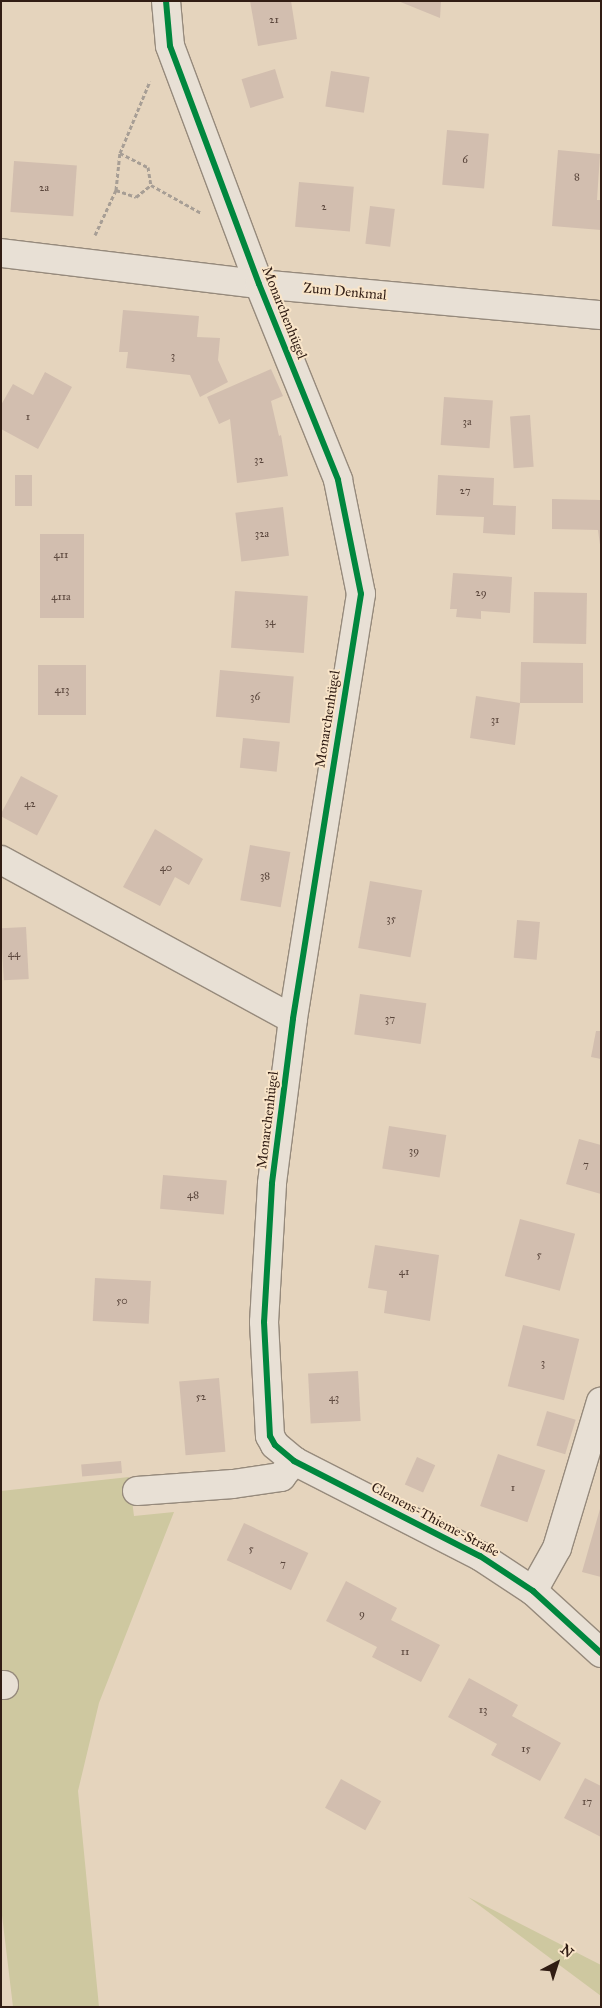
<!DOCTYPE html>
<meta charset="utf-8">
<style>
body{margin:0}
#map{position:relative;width:602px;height:2008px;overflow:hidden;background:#e5d4bd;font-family:"IM FELL Great Primer",serif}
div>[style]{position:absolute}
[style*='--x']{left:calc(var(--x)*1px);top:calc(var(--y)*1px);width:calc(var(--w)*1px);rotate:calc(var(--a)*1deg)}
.green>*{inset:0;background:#cec8a0}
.building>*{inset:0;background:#d2beaf;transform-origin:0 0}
.path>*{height:3px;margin-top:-1.5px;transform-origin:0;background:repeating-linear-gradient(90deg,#a79e95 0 4px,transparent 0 6.5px)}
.roads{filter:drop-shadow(1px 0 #968a7c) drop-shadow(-1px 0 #968a7c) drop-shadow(0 1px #968a7c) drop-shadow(0 -1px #968a7c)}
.minor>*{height:28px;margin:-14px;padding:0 14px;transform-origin:14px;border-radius:14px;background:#e8e0d5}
.cycleway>*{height:6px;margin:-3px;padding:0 3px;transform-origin:3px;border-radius:3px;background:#00873e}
span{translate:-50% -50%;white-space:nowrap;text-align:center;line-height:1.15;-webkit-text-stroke:4px #f9e5c9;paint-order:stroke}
.number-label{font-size:11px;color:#59453b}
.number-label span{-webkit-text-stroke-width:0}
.street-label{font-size:14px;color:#311d14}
.frame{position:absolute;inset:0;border:2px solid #311d14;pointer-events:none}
.north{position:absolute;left:532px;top:1938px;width:50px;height:50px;-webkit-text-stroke:4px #f9e5c9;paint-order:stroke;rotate:40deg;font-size:14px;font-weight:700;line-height:20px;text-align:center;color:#311d14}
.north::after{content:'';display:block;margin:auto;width:18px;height:22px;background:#311d14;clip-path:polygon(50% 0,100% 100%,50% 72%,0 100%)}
</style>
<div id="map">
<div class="green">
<i style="clip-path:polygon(129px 1477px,134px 1516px,174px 1512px,99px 1703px,78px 1791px,99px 2007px,13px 2007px,1px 1907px,1px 1491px)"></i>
<i style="clip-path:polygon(468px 1897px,601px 1965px,601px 1996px)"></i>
</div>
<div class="building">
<i style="clip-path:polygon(250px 1px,291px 1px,297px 39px,258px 46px)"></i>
<i style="clip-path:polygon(398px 1px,441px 1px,440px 18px)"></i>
<i style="left:275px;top:69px;width:30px;height:35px;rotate:73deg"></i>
<i style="left:331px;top:71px;width:39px;height:36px;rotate:9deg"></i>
<i style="left:447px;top:130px;width:42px;height:55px;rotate:5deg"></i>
<i style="clip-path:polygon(558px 150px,600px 154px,597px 200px,601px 200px,601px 230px,552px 226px)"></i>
<i style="left:14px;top:161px;width:63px;height:51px;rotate:4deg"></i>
<i style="left:299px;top:182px;width:55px;height:45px;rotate:5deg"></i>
<i style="left:370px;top:206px;width:25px;height:38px;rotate:7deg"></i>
<i style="clip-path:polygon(123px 310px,199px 316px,197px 337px,220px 338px,218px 360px,228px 382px,200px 397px,190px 375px,126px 368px,128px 352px,119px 352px)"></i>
<i style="clip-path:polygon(271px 369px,283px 396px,271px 401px,279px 436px,281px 435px,288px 476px,237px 483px,230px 419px,219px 424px,207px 397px)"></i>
<i style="clip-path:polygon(45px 372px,72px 387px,38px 449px,1px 429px,1px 405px,13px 384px,33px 395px)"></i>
<i style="left:444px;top:397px;width:49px;height:48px;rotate:4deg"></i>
<i style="left:530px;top:415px;width:52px;height:20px;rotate:86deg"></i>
<i style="left:15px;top:475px;width:17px;height:31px"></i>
<i style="clip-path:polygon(438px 475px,494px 478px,493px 505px,516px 506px,515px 535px,483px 533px,484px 517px,436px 515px)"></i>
<i style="clip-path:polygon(552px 499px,601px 500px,601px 552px,598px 530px,552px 529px)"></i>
<i style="left:283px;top:507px;width:49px;height:48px;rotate:83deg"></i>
<i style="left:40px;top:534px;width:44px;height:84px"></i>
<i style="clip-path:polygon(453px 573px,512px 577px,510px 613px,481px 611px,481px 619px,456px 617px,457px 609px,450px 609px)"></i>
<i style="left:235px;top:591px;width:73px;height:57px;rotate:4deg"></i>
<i style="left:534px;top:592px;width:53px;height:51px;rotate:1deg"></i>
<i style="clip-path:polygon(521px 662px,583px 663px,583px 703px,520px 703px,515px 745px,470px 738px,476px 696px,520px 703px)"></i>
<i style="left:38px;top:665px;width:48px;height:50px"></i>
<i style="left:220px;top:670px;width:74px;height:47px;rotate:5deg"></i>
<i style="left:243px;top:738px;width:37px;height:30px;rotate:6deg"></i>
<i style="left:21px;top:776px;width:42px;height:45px;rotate:28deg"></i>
<i style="clip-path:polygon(155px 829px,203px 859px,189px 885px,175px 877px,160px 906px,123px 887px)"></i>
<i style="left:250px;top:845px;width:41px;height:56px;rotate:10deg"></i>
<i style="left:370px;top:881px;width:53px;height:68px;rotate:10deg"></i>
<i style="left:517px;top:920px;width:23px;height:38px;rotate:5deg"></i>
<i style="left:26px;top:927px;width:52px;height:25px;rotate:87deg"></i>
<i style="left:360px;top:994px;width:67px;height:41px;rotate:8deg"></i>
<i style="clip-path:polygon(596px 1031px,601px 1031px,601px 1059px,591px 1057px)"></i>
<i style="left:389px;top:1126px;width:58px;height:43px;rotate:9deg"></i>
<i style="clip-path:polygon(579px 1139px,601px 1145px,601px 1194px,566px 1184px)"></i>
<i style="left:163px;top:1175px;width:64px;height:34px;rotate:5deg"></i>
<i style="left:520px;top:1219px;width:57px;height:59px;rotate:15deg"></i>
<i style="clip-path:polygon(375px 1245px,439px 1255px,430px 1321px,384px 1313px,387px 1291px,368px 1288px)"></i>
<i style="left:95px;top:1278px;width:56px;height:43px;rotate:3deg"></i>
<i style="left:523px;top:1325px;width:58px;height:63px;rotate:14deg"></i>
<i style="left:358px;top:1371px;width:50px;height:50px;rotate:87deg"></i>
<i style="left:219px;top:1378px;width:74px;height:40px;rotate:85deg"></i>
<i style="left:547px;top:1411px;width:30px;height:36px;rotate:17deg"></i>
<i style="left:498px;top:1454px;width:50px;height:55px;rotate:19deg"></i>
<i style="left:417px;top:1457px;width:20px;height:30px;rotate:24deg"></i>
<i style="left:121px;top:1461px;width:12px;height:40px;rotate:85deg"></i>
<i style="clip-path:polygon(600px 1509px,601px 1509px,601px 1577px,582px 1572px)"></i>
<i style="left:244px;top:1523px;width:71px;height:41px;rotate:25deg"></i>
<i style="clip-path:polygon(346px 1581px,397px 1608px,391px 1620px,440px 1645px,421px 1682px,372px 1657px,377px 1647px,326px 1621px)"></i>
<i style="clip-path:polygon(469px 1678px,518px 1705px,512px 1716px,561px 1743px,540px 1781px,491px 1755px,497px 1744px,448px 1717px)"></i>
<i style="clip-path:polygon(585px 1778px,601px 1786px,601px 1837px,564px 1818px)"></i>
<i style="left:341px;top:1779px;width:46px;height:33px;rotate:29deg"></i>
</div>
<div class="path">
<i style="--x:120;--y:153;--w:31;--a:27"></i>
<i style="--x:148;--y:167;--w:18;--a:81"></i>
<i style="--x:151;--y:185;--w:57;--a:29.2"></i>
<i style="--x:116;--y:190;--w:21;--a:19"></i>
<i style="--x:136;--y:197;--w:19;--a:-39"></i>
<i style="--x:95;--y:235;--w:50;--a:-65"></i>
<i style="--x:116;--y:190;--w:37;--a:-84"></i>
<i style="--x:120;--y:153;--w:78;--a:-67.4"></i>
</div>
<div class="roads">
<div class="minor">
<i style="--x:166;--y:1;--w:45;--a:84.9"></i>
<i style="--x:170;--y:46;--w:254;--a:69.5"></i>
<i style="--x:259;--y:284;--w:211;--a:68"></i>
<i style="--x:338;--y:480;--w:116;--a:78.6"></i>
<i style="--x:361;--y:594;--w:430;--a:99.1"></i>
<i style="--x:293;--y:1019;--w:166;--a:97.3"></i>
<i style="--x:272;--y:1184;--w:138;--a:93.3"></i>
<i style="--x:264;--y:1322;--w:114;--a:87"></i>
<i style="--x:270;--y:1436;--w:10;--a:61"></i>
<i style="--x:275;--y:1445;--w:25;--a:40"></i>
<i style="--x:294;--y:1461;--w:209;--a:27.1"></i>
<i style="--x:480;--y:1556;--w:64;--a:33.4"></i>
<i style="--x:533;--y:1591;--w:92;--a:42.4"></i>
<i style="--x:1;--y:253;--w:260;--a:6.9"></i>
<i style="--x:259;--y:284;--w:343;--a:5.2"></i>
<i style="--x:1;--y:860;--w:332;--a:28.6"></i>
<i style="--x:137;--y:1491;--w:96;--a:-4.2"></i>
<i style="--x:233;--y:1484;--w:49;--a:-8.3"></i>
<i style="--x:281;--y:1477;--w:21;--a:-51"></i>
<i style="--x:533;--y:1591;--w:49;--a:-60.8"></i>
<i style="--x:557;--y:1548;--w:153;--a:-73.3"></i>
<i style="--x:1;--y:1685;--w:3;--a:0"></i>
</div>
</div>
<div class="cycleway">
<i style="--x:166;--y:1;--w:45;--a:84.9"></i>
<i style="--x:170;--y:46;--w:254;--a:69.5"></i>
<i style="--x:259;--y:284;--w:211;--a:68"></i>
<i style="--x:338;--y:480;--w:116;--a:78.6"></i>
<i style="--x:361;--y:594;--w:430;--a:99.1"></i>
<i style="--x:293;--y:1019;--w:166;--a:97.3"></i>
<i style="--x:272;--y:1184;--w:138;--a:93.3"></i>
<i style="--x:264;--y:1322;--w:114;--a:87"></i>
<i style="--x:270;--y:1436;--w:10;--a:61"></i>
<i style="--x:275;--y:1445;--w:25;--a:40"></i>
<i style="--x:294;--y:1461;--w:209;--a:27.1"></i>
<i style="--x:480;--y:1556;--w:64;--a:33.4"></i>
<i style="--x:533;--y:1591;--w:92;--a:42.4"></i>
</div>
<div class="number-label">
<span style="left:274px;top:20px">21</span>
<span style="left:465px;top:160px">6</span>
<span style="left:577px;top:177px">8</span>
<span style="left:44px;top:188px">2a</span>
<span style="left:324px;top:207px">2</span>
<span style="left:173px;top:356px">3</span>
<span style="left:28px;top:417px">1</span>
<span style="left:467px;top:422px">3a</span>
<span style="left:259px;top:460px">32</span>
<span style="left:465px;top:491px">27</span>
<span style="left:262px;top:534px">32a</span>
<span style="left:61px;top:555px">411</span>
<span style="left:481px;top:593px">29</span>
<span style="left:61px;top:597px">411a</span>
<span style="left:270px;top:622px">34</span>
<span style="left:62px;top:690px">413</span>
<span style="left:255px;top:697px">36</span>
<span style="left:495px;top:720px">31</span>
<span style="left:30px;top:804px">42</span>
<span style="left:166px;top:868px">40</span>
<span style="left:265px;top:876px">38</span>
<span style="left:391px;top:919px">35</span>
<span style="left:14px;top:954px">44</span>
<span style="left:390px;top:1019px">37</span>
<span style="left:414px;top:1151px">39</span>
<span style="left:586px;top:1165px">7</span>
<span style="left:193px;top:1195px">48</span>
<span style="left:539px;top:1255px">5</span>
<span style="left:404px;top:1272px">41</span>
<span style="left:122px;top:1301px">50</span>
<span style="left:543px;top:1363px">3</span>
<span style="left:201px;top:1397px">52</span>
<span style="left:334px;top:1398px">43</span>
<span style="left:513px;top:1488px">1</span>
<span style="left:251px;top:1549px">5</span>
<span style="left:283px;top:1564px">7</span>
<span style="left:362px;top:1614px">9</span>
<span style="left:405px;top:1652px">11</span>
<span style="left:483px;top:1710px">13</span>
<span style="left:526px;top:1749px">15</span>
<span style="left:587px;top:1802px">17</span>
</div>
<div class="street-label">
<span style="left:345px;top:292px;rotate:5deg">Zum Denkmal</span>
<span style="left:284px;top:313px;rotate:68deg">Monarchenhügel</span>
<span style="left:328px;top:719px;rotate:-81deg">Monarchenhügel</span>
<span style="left:268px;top:1120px;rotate:-83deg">Monarchenhügel</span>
<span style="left:435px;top:1520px;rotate:28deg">Clemens-Thieme-Straße</span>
</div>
<div class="frame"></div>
<div class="north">N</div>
</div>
